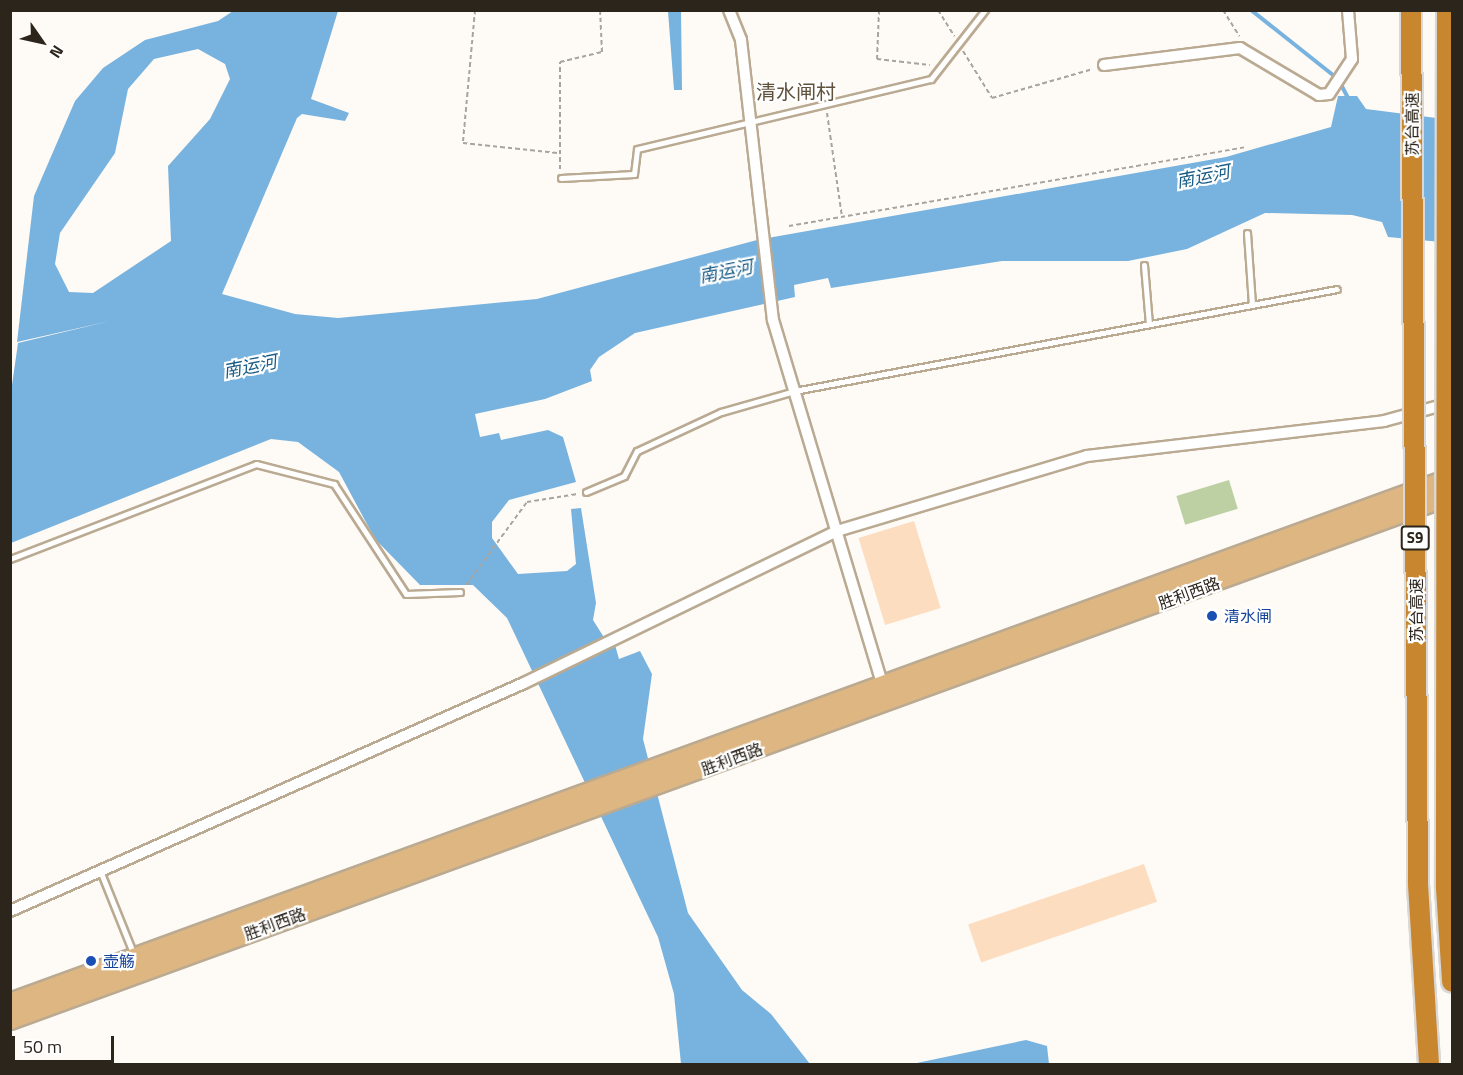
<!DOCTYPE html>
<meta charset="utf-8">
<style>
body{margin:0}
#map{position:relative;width:1463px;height:1075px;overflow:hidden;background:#fefaf5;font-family:"Titillium Web","Noto Sans SC",sans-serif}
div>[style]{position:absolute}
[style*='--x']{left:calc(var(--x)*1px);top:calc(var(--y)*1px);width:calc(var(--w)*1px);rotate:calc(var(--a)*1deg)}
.green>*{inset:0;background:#bdd0a4;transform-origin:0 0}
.water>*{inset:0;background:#78b3df}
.stream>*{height:4px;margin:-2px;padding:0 2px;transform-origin:2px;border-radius:2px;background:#78b3df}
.building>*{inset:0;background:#fdddbf;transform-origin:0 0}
.path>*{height:2px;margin-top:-1px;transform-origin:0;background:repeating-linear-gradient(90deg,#a9a39d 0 4.5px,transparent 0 7.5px)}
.roads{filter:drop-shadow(2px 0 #baaa92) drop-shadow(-2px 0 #baaa92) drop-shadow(0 2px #baaa92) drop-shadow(0 -2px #baaa92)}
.lane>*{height:5px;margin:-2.5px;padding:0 2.5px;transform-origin:2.5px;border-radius:2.5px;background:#fff}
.street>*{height:10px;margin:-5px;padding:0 5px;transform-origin:5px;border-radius:5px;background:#fff}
.primary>*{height:18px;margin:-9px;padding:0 9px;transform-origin:9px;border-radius:9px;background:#deb682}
.bridges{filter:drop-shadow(2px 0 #d9d8d6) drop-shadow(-2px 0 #d9d8d6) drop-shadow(0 2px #d9d8d6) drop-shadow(0 -2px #d9d8d6)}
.highway-bridge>*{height:20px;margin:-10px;padding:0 10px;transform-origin:10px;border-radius:10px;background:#c8862e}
.dots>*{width:16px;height:16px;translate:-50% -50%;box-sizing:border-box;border:3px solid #fff;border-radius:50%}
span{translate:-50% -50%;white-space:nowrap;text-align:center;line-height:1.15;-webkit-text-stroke:4.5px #fff;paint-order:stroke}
.shield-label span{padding:2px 4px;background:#fff;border:2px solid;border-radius:4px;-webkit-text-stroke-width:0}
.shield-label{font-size:15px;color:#2c251c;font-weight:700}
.street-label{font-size:16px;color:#2c251c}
.transit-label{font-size:16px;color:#164399}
.left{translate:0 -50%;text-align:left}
.water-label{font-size:18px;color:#195c87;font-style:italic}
.quarter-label{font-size:20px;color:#61523d}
.frame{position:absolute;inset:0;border:12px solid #2c251c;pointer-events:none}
.north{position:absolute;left:12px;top:12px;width:60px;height:60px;-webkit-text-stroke:4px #fff;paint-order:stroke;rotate:124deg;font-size:16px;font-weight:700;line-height:24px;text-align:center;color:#2c251c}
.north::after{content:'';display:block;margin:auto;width:21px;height:27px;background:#2c251c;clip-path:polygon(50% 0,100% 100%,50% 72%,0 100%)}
.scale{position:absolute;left:12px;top:1036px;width:102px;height:27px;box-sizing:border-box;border:3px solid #2c251c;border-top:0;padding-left:8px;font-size:18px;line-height:21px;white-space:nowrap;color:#2c251c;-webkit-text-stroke:4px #fff;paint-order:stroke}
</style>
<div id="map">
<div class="green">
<i style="left:1229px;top:480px;width:30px;height:55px;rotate:73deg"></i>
</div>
<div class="water">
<i style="clip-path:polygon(evenodd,233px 11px,338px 11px,311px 99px,349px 113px,345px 121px,302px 114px,297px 118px,222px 294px,295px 314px,338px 318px,537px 299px,757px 240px,1226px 157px,1331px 127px,1338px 96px,1357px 96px,1366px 109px,1452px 120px,1452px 243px,1388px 237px,1382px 222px,1352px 215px,1265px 213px,1187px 249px,1128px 261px,1002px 261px,831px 288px,828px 278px,794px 285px,795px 297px,635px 333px,599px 357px,590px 370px,592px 381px,545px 399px,475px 414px,480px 437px,499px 433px,501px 440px,548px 430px,563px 437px,576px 482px,509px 500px,492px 522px,492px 538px,518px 574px,567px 571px,576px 564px,571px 509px,581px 508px,596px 603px,593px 620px,610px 647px,615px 645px,619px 659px,640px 651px,652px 674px,643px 739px,688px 913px,742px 990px,771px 1014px,810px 1064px,681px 1064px,674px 994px,658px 937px,507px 618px,473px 585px,420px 585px,375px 539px,339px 472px,298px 442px,271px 439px,11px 543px,10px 399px,18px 343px,110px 321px,17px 342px,34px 196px,75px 101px,103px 68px,145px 40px,218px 21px,233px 11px,198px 49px,225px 64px,230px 79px,210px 119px,168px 166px,171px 241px,93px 293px,69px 292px,55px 264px,60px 233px,115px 153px,128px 89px,154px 59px,198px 49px)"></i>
<i style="clip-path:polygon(668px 11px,681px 11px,682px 90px,674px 90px)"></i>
<i style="clip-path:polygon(1026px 1040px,1047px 1046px,1049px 1064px,912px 1064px)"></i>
</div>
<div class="stream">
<i style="--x:1251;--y:10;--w:111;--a:38.4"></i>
<i style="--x:1338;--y:79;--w:24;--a:62"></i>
</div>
<div class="building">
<i style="left:914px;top:521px;width:91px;height:58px;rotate:73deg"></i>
<i style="left:1144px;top:864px;width:40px;height:186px;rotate:71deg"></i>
</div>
<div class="path">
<i style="--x:475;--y:10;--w:134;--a:95.2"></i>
<i style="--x:463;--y:143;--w:95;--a:6.1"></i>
<i style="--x:879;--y:10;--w:49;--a:92.3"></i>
<i style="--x:877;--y:59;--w:53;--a:6.5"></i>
<i style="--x:938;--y:10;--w:31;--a:58"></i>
<i style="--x:1223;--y:10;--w:31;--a:58"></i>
<i style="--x:963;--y:51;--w:55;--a:58.3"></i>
<i style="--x:992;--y:98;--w:105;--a:-16"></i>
<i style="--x:827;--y:113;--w:105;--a:81.8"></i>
<i style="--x:560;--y:169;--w:107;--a:-90"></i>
<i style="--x:560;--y:62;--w:43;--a:-13.4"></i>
<i style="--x:602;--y:52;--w:42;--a:-92.7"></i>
<i style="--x:789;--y:226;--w:462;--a:-9.8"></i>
<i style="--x:466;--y:585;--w:103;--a:-53.7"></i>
<i style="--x:527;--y:502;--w:51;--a:-9.1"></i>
</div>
<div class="roads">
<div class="lane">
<i style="--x:561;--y:178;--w:73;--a:-3.1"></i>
<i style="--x:634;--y:174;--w:25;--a:-83"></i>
<i style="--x:637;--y:149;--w:302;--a:-13.4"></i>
<i style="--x:931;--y:79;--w:88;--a:-52"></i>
<i style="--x:1247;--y:233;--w:72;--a:86"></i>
<i style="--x:1144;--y:265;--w:59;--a:85.2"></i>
<i style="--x:586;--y:492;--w:41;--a:-22.8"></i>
<i style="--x:624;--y:476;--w:28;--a:-63"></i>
<i style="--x:637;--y:451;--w:93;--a:-24.9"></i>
<i style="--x:721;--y:412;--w:76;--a:-16"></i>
<i style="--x:794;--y:391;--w:552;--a:-10.64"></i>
<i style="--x:10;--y:559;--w:264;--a:-21.1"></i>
<i style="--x:256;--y:464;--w:81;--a:14.4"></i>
<i style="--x:334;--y:484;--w:131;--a:56.8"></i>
<i style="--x:406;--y:594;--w:54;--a:-2.1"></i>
<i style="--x:101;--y:873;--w:88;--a:68.1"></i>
</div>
<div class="street">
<i style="--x:729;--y:10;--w:32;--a:68"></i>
<i style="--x:741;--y:40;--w:282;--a:83.5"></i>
<i style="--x:773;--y:320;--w:385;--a:73.3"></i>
<i style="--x:1104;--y:65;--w:137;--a:-7.1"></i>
<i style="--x:1240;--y:48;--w:92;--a:30.7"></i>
<i style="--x:1319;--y:95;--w:10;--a:-6"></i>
<i style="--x:1329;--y:94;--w:42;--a:-56.7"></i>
<i style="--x:1352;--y:59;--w:49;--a:-94.7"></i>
<i style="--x:10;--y:911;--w:562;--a:-23.92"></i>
<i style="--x:524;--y:683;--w:348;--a:-25.9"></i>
<i style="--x:837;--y:531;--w:261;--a:-16.7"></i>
<i style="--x:1087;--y:456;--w:299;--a:-6.7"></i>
<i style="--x:1384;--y:421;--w:68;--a:-15.3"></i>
</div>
<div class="primary">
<i style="--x:10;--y:1003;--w:1535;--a:-20.01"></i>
<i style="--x:10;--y:1020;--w:1535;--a:-20.01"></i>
</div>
</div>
<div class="bridges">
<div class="highway-bridge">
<i style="--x:1411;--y:10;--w:874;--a:89.54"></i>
<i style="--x:1418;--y:884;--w:180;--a:86.5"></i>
<i style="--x:1447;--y:10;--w:878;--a:90.07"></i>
<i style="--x:1446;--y:888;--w:94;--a:86.3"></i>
</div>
</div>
<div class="dots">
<i style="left:1212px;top:616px;background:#1a4fb4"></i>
<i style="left:91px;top:961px;background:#1a4fb4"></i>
</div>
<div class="shield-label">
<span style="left:1415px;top:538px">S9</span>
</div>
<div class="street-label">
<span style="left:1412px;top:124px;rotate:-90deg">苏台高速</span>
<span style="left:1189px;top:593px;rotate:-20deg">胜利西路</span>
<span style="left:1416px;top:610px;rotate:-90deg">苏台高速</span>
<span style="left:732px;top:759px;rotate:-20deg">胜利西路</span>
<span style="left:275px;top:924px;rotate:-20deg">胜利西路</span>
</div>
<div class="transit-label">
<span class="left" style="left:1224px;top:616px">清水闸</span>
<span class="left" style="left:103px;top:961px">壶觞</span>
</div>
<div class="water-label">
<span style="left:1203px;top:177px;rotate:-11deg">南运河</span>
<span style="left:726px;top:272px;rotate:-11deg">南运河</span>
<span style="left:250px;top:367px;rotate:-11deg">南运河</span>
</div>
<div class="quarter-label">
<span style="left:796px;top:91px">清水闸村</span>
</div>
<div class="frame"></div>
<div class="north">N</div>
<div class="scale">50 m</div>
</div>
